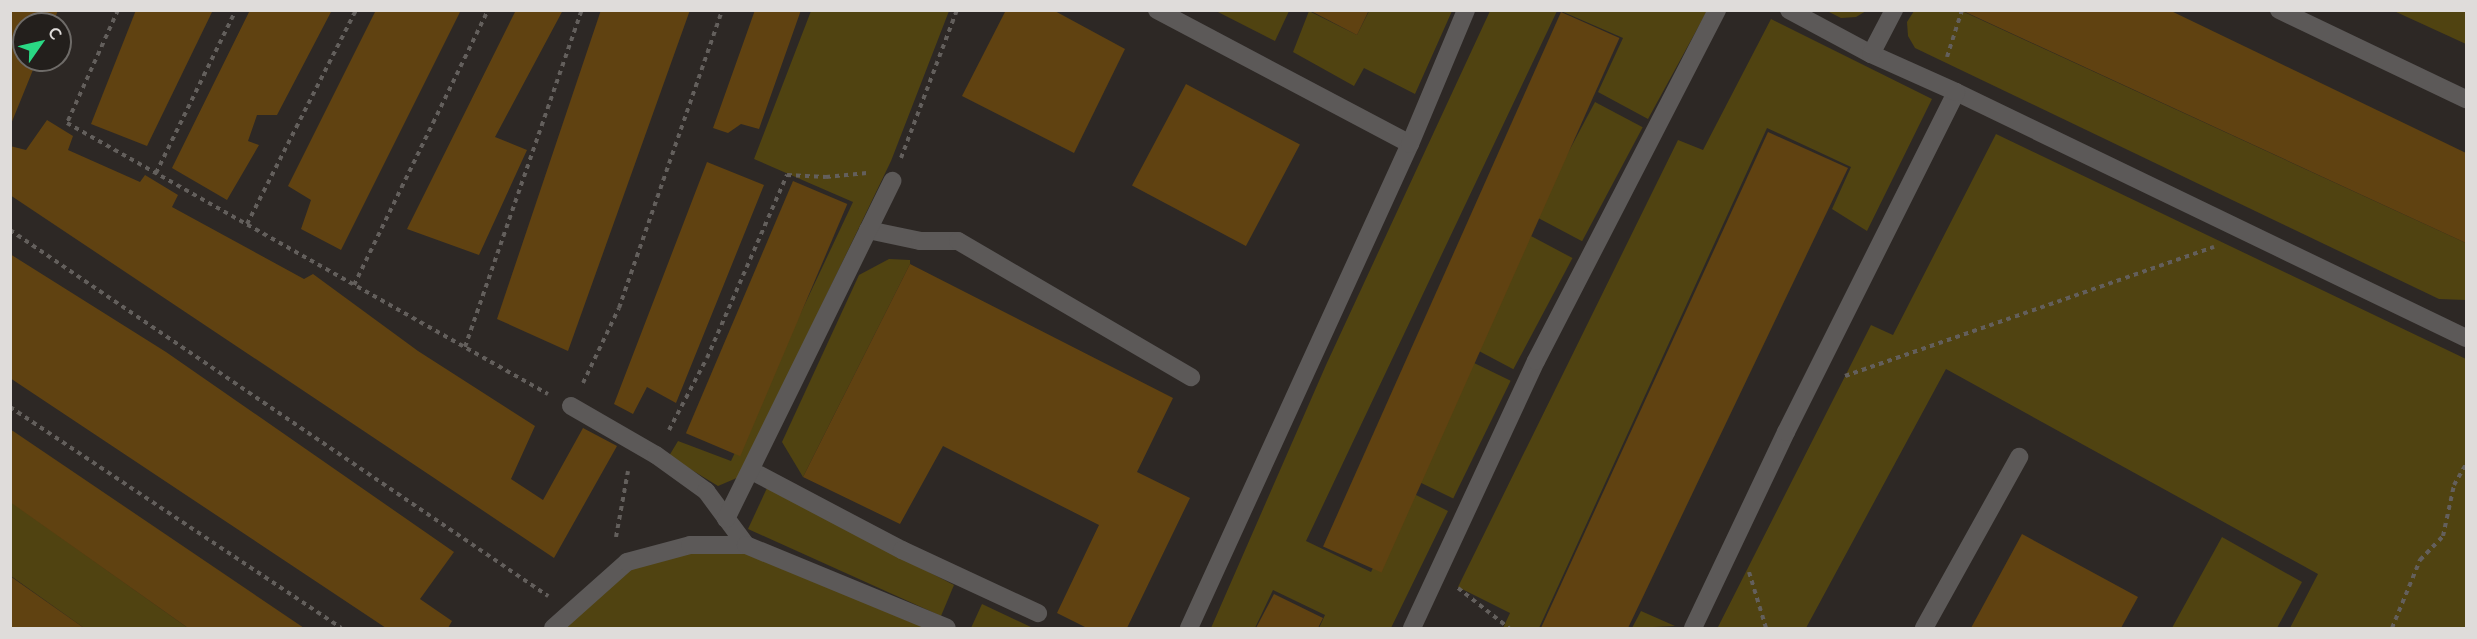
<!DOCTYPE html>
<meta charset="utf-8">
<style>
body{margin:0}
#map{position:relative;width:2477px;height:639px;overflow:hidden;background:#2d2825;font-family:Lato,sans-serif}
div>[style]{position:absolute}
[style*='--x']{left:calc(var(--x)*1px);top:calc(var(--y)*1px);width:calc(var(--w)*1px);rotate:calc(var(--a)*1deg)}
.green>*{inset:0;background:#504311;transform-origin:0 0}
.building>*{inset:0;background:#604211;transform-origin:0 0}
.path>*{height:4px;margin-top:-2px;transform-origin:0;background:repeating-linear-gradient(90deg,#635f5c 0 4.5px,transparent 0 9px)}
.minor>*{height:18px;margin:-9px;padding:0 9px;transform-origin:9px;border-radius:9px;background:#5c5958}
span{translate:-50% -50%;white-space:nowrap;text-align:center;line-height:1.15;-webkit-text-stroke:6px #231f1c;paint-order:stroke}
.frame{position:absolute;inset:0;border:12px solid #dfdcda;pointer-events:none}
.north{position:absolute;left:12px;top:12px;width:60px;height:60px;box-sizing:border-box;background:#231f1c;border:2px solid #6e6b68;border-radius:50%;rotate:56deg;font-size:16px;font-weight:700;line-height:24px;text-align:center;color:#dfdcda}
.north::after{content:'';display:block;margin:auto;width:21px;height:27px;background:#2ad884;clip-path:polygon(50% 0,100% 100%,50% 72%,0 100%)}
</style>
<div id="map">
<div class="green">
<i style="clip-path:polygon(811px 11px,949px 11px,891px 161px,739px 477px,718px 486px,669px 456px,678px 441px,731px 461px,853px 202px,754px 159px)"></i>
<i style="clip-path:polygon(1216px 11px,1289px 10px,1289px 11px,1275px 41px)"></i>
<i style="clip-path:polygon(1309px 11px,1357px 35px,1369px 11px,1452px 11px,1415px 94px,1364px 68px,1354px 86px,1293px 52px)"></i>
<i style="clip-path:polygon(1490px 11px,1557px 11px,1306px 541px,1371px 572px,1410px 492px,1448px 511px,1391px 628px,1319px 628px,1325px 615px,1273px 590px,1255px 628px,1211px 628px,1326px 365px)"></i>
<i style="clip-path:polygon(1561px 11px,1707px 11px,1648px 119px,1598px 92px,1623px 38px)"></i>
<i style="clip-path:polygon(1827px 11px,1866px 11px,1856px 17px,1841px 18px)"></i>
<i style="clip-path:polygon(1914px 11px,1962px 11px,2466px 243px,2466px 300px,2439px 299px,1915px 48px,1908px 36px,1907px 22px)"></i>
<i style="clip-path:polygon(2394px 11px,2466px 11px,2466px 44px)"></i>
<i style="clip-path:polygon(1771px 19px,1932px 99px,1867px 231px,1832px 209px,1851px 167px,1767px 128px,1539px 628px,1503px 628px,1510px 613px,1458px 587px,1678px 140px,1703px 150px)"></i>
<i style="left:1595px;top:102px;width:54px;height:129px;rotate:28deg"></i>
<i style="clip-path:polygon(1996px 134px,2466px 359px,2466px 628px,2290px 628px,2318px 574px,1946px 369px,1806px 628px,1718px 627px,1871px 325px,1893px 335px)"></i>
<i style="left:1531px;top:236px;width:47px;height:126px;rotate:28deg"></i>
<i style="clip-path:polygon(889px 259px,910px 260px,910px 264px,803px 477px,782px 442px,859px 275px)"></i>
<i style="left:1472px;top:362px;width:43px;height:131px;rotate:26deg"></i>
<i style="clip-path:polygon(767px 488px,954px 585px,941px 616px,748px 529px)"></i>
<i style="clip-path:polygon(11px 502px,188px 628px,84px 628px,11px 576px)"></i>
<i style="clip-path:polygon(2222px 537px,2302px 582px,2277px 628px,2172px 628px)"></i>
<i style="clip-path:polygon(747px 550px,937px 628px,560px 628px,629px 566px,690px 551px)"></i>
<i style="clip-path:polygon(982px 604px,1033px 628px,971px 628px)"></i>
<i style="clip-path:polygon(1641px 611px,1675px 626px,1632px 628px)"></i>
</div>
<div class="building">
<i style="clip-path:polygon(10px 10px,58px 10px,53px 24px,24px 24px,24px 60px,37px 60px,11px 124px)"></i>
<i style="clip-path:polygon(136px 10px,213px 10px,147px 146px,91px 124px)"></i>
<i style="clip-path:polygon(250px 10px,332px 10px,277px 115px,257px 115px,248px 141px,259px 145px,227px 200px,172px 168px)"></i>
<i style="clip-path:polygon(376px 10px,461px 10px,341px 250px,301px 229px,311px 200px,288px 186px)"></i>
<i style="clip-path:polygon(516px 10px,563px 10px,495px 137px,527px 150px,479px 255px,407px 229px)"></i>
<i style="clip-path:polygon(601px 10px,690px 10px,568px 351px,497px 319px)"></i>
<i style="clip-path:polygon(755px 10px,801px 10px,759px 129px,741px 124px,728px 133px,713px 128px)"></i>
<i style="clip-path:polygon(1006px 10px,1053px 10px,1125px 49px,1074px 153px,962px 96px)"></i>
<i style="clip-path:polygon(1309px 10px,1369px 10px,1357px 35px)"></i>
<i style="clip-path:polygon(1961px 10px,2169px 10px,2466px 153px,2466px 243px)"></i>
<i style="left:1561px;top:12px;width:64px;height:585px;rotate:24deg"></i>
<i style="left:1186px;top:84px;width:129px;height:115px;rotate:28deg"></i>
<i style="clip-path:polygon(47px 120px,73px 136px,68px 150px,140px 182px,145px 175px,178px 195px,172px 207px,304px 279px,313px 274px,418px 351px,535px 426px,511px 479px,543px 500px,583px 428px,617px 446px,554px 558px,10px 195px,10px 146px,26px 150px)"></i>
<i style="clip-path:polygon(1768px 132px,1848px 168px,1628px 628px,1541px 628px)"></i>
<i style="clip-path:polygon(707px 162px,764px 185px,676px 403px,647px 387px,633px 414px,614px 404px)"></i>
<i style="left:793px;top:181px;width:59px;height:274px;rotate:23deg"></i>
<i style="clip-path:polygon(10px 254px,166px 352px,454px 552px,420px 599px,452px 621px,448px 628px,386px 628px,10px 378px)"></i>
<i style="clip-path:polygon(910px 264px,1173px 398px,1137px 472px,1190px 498px,1127px 628px,1087px 628px,1057px 613px,1099px 525px,943px 446px,900px 524px,803px 477px)"></i>
<i style="clip-path:polygon(10px 429px,304px 628px,188px 628px,10px 502px)"></i>
<i style="clip-path:polygon(2022px 534px,2138px 597px,2121px 628px,1971px 628px)"></i>
<i style="clip-path:polygon(10px 576px,84px 628px,10px 628px)"></i>
<i style="clip-path:polygon(1274px 594px,1323px 618px,1318px 628px,1256px 628px)"></i>
</div>
<div class="path">
<i style="--x:118;--y:10;--w:124;--a:114.3"></i>
<i style="--x:67;--y:123;--w:552;--a:29.4"></i>
<i style="--x:1947;--y:57;--w:49;--a:-72.3"></i>
<i style="--x:901;--y:158;--w:158;--a:-69.3"></i>
<i style="--x:156;--y:173;--w:182;--a:-63.9"></i>
<i style="--x:247;--y:224;--w:240;--a:-63"></i>
<i style="--x:10;--y:230;--w:651;--a:34.23"></i>
<i style="--x:354;--y:285;--w:306;--a:-64"></i>
<i style="--x:465;--y:347;--w:357;--a:-70.9"></i>
<i style="--x:1845;--y:376;--w:391;--a:-19.3"></i>
<i style="--x:583;--y:383;--w:83;--a:-64.4"></i>
<i style="--x:619;--y:308;--w:315;--a:-70.9"></i>
<i style="--x:10;--y:407;--w:398;--a:33.7"></i>
<i style="--x:669;--y:430;--w:81;--a:-62.2"></i>
<i style="--x:707;--y:358;--w:200;--a:-66.4"></i>
<i style="--x:787;--y:175;--w:39;--a:3"></i>
<i style="--x:826;--y:177;--w:41;--a:-5.6"></i>
<i style="--x:616;--y:537;--w:67;--a:-79.7"></i>
<i style="--x:1749;--y:572;--w:59;--a:73.1"></i>
<i style="--x:1458;--y:588;--w:65;--a:38.1"></i>
<i style="--x:2392;--y:628;--w:74;--a:-67.6"></i>
<i style="--x:2420;--y:560;--w:33;--a:-46"></i>
<i style="--x:2443;--y:536;--w:52;--a:-77.8"></i>
<i style="--x:2454;--y:485;--w:24;--a:-60"></i>
</div>
<div class="minor">
<i style="--x:1157;--y:10;--w:286;--a:27.9"></i>
<i style="--x:1789;--y:10;--w:93;--a:28.2"></i>
<i style="--x:2279;--y:10;--w:207;--a:25.5"></i>
<i style="--x:1956;--y:92;--w:566;--a:25.75"></i>
<i style="--x:868;--y:230;--w:53;--a:11.9"></i>
<i style="--x:920;--y:241;--w:38;--a:0"></i>
<i style="--x:958;--y:241;--w:270;--a:30.3"></i>
<i style="--x:571;--y:406;--w:98;--a:30"></i>
<i style="--x:656;--y:455;--w:62;--a:35.8"></i>
<i style="--x:706;--y:491;--w:67;--a:53.5"></i>
<i style="--x:752;--y:471;--w:170;--a:27.8"></i>
<i style="--x:902;--y:550;--w:150;--a:24.9"></i>
<i style="--x:726;--y:519;--w:377;--a:-63.8"></i>
<i style="--x:553;--y:628;--w:99;--a:-41.7"></i>
<i style="--x:627;--y:562;--w:65;--a:-15.1"></i>
<i style="--x:690;--y:545;--w:56;--a:0"></i>
<i style="--x:746;--y:545;--w:217;--a:22.4"></i>
<i style="--x:1189;--y:628;--w:532;--a:-65.46"></i>
<i style="--x:1410;--y:144;--w:145;--a:-67.3"></i>
<i style="--x:1412;--y:628;--w:294;--a:-65.1"></i>
<i style="--x:1536;--y:361;--w:395;--a:-62.7"></i>
<i style="--x:1693;--y:628;--w:217;--a:-64.6"></i>
<i style="--x:1786;--y:432;--w:380;--a:-63.4"></i>
<i style="--x:1956;--y:92;--w:93;--a:-155.9"></i>
<i style="--x:1871;--y:54;--w:50;--a:-62.4"></i>
<i style="--x:1924;--y:628;--w:196;--a:-60.9"></i>
</div>
<div class="frame"></div>
<div class="north">С</div>
</div>
